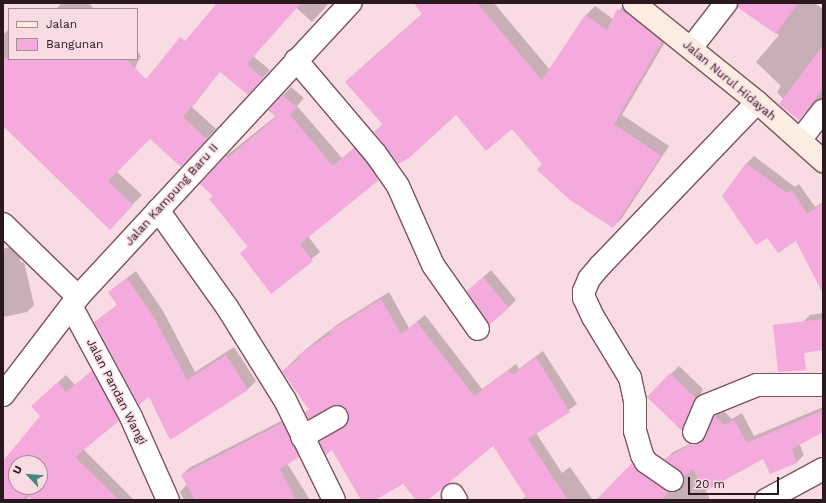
<!DOCTYPE html>
<style>
body{margin:0}
#map{position:relative;width:826px;height:503px;overflow:hidden;background:#f9dbe3;font-family:"Work Sans",sans-serif}
div>[style]{position:absolute}
[style*='--x']{left:calc(var(--x)*1px);top:calc(var(--y)*1px);width:calc(var(--w)*1px);rotate:calc(var(--a)*1deg)}
.shadow>*{inset:0;background:#0003}
.building>*{inset:0;background:#f4aadc}
.roads{filter:drop-shadow(1px 0 #7c525f) drop-shadow(-1px 0 #7c525f) drop-shadow(0 1px #7c525f) drop-shadow(0 -1px #7c525f)}
.street>*{height:22px;margin:-11px;padding:0 11px;transform-origin:11px;border-radius:11px;background:#fff}
.secondary>*{height:22px;margin:-11px;padding:0 11px;transform-origin:11px;border-radius:11px;background:#fcede2}
span{translate:-50% -50%;white-space:nowrap;text-align:center;line-height:1.15;-webkit-text-stroke:3px #f9dbe3;paint-order:stroke}
.street-label{font-size:12px;color:#29181d}
.frame{position:absolute;inset:0;border:4px solid #29181d;pointer-events:none}
.legend{position:absolute;left:8px;top:8px;width:130px;height:52px;box-sizing:border-box;background:#f9dbe3;border:1px solid #a68d94;margin:0;padding:5px 7px;list-style:none;font-size:12px;color:#29181d}
.legend li{display:flex;align-items:center;gap:8px;height:20px}
.legend b{width:20px;border:1px solid #a68d94}
.north{position:absolute;left:8px;top:455px;width:40px;height:40px;box-sizing:border-box;background:#f9dbe3;border:1px solid #a68d94;border-radius:50%;rotate:296deg;font-size:11px;font-weight:700;line-height:16px;text-align:center;color:#29181d}
.north::after{content:'';display:block;margin:auto;width:14px;height:18px;background:#44887b;clip-path:polygon(50% 0,100% 100%,50% 72%,0 100%)}
.scale{position:absolute;left:688px;top:477px;width:91px;height:18px;box-sizing:border-box;border:2px solid #29181d;border-top:0;padding-left:5px;font-size:12px;line-height:14px;white-space:nowrap;color:#29181d;-webkit-text-stroke:3px #f9dbe3;paint-order:stroke}
</style>
<div id="map">
<div class="shadow">
<i style="clip-path:polygon(62px 3px,89px 3px,94px 9px,56px 9px)"></i>
<i style="clip-path:polygon(218px 3px,242px 3px,204px 83px,209px 86px,192px 107px,216px 129px,190px 156px,150px 137px,117px 172px,142px 195px,109px 228px,3px 125px,3px 35px,9px 29px,9px 59px,137px 59px,137px 51px,141px 56px,112px 113px,120px 119px)"></i>
<i style="clip-path:polygon(291px 3px,329px 3px,312px 22px)"></i>
<i style="clip-path:polygon(415px 3px,494px 3px,550px 70px,586px 15px,595px 6px,613px 19px,625px 3px,671px 32px,622px 115px,669px 146px,622px 218px,613px 227px,512px 128px,457px 113px,375px 132px,383px 124px,355px 73px,422px 14px)"></i>
<i style="clip-path:polygon(754px 3px,814px 3px,823px 9px,823px 99px,818px 99px,800px 118px,777px 92px,781px 86px,756px 62px,779px 35px,748px 13px)"></i>
<i style="clip-path:polygon(246px 50px,270px 70px,248px 93px)"></i>
<i style="clip-path:polygon(291px 87px,304px 98px,297px 106px,342px 158px,363px 141px,386px 171px,308px 236px,320px 252px,271px 292px,242px 253px,248px 246px,214px 195px,226px 156px,276px 116px,269px 110px)"></i>
<i style="clip-path:polygon(754px 156px,795px 187px,799px 184px,815px 207px,823px 202px,823px 292px,796px 239px,746px 164px)"></i>
<i style="clip-path:polygon(17px 245px,21px 263px,24px 262px,34px 305px,27px 312px,3px 317px,3px 249px)"></i>
<i style="clip-path:polygon(491px 270px,516px 300px,508px 308px,468px 291px)"></i>
<i style="clip-path:polygon(136px 271px,163px 311px,195px 372px,234px 347px,256px 381px,248px 389px,171px 439px,149px 396px,95px 322px,118px 304px,109px 292px)"></i>
<i style="clip-path:polygon(389px 292px,409px 328px,425px 315px,482px 389px,516px 364px,519px 369px,543px 351px,577px 404px,536px 433px,562px 473px,570px 467px,593px 500px,521px 500px,527px 496px,493px 444px,427px 500px,418px 500px,403px 483px,373px 500px,362px 500px,332px 449px,320px 442px,349px 421px,349px 410px,337px 403px,306px 412px,310px 409px,283px 371px,306px 349px,338px 324px)"></i>
<i style="clip-path:polygon(823px 313px,823px 350px,803px 322px,810px 315px)"></i>
<i style="clip-path:polygon(100px 364px,126px 413px,83px 449px,134px 500px,54px 500px,40px 486px,40px 463px,16px 463px,16px 487px,38px 487px,26px 500px,3px 500px,3px 463px,42px 416px,40px 399px,66px 375px,75px 385px)"></i>
<i style="clip-path:polygon(679px 366px,703px 389px,690px 422px,682px 430px,648px 397px)"></i>
<i style="clip-path:polygon(823px 407px,823px 431px,799px 443px,804px 455px,797px 462px,771px 473px,764px 457px,706px 490px,710px 500px,597px 500px,640px 457px,672px 483px,684px 484px,684px 474px,666px 459px,673px 452px,706px 436px,715px 416px,722px 409px,732px 419px,742px 413px,754px 436px)"></i>
<i style="clip-path:polygon(289px 417px,305px 450px,287px 463px,310px 500px,184px 500px,180px 492px,187px 484px,182px 475px,189px 468px)"></i>
</div>
<div class="building">
<i style="clip-path:polygon(217px 3px,301px 3px,247px 64px,263px 78px,248px 95px,220px 72px,183px 117px,207px 139px,181px 167px,150px 139px,108px 181px,133px 205px,110px 230px,3px 126px,3px 59px,126px 59px,146px 79px,180px 37px,185px 41px)"></i>
<i style="clip-path:polygon(414px 3px,477px 3px,542px 80px,585px 15px,607px 30px,617px 9px,631px 16px,662px 42px,614px 124px,661px 156px,613px 228px,570px 200px,537px 170px,542px 164px,512px 129px,486px 151px,456px 115px,409px 158px,398px 164px,374px 132px,383px 125px,345px 82px,422px 14px)"></i>
<i style="clip-path:polygon(738px 3px,798px 3px,776px 34px,737px 7px)"></i>
<i style="clip-path:polygon(823px 45px,823px 89px,799px 120px,779px 104px)"></i>
<i style="clip-path:polygon(282px 95px,297px 107px,290px 115px,333px 166px,354px 148px,379px 180px,300px 244px,313px 261px,271px 294px,240px 253px,248px 247px,209px 199px,213px 196px,200px 184px,226px 156px,228px 158px,276px 117px,268px 110px)"></i>
<i style="clip-path:polygon(746px 163px,787px 193px,792px 190px,807px 214px,823px 203px,823px 294px,796px 241px,778px 253px,767px 238px,756px 245px,722px 196px)"></i>
<i style="clip-path:polygon(483px 277px,509px 308px,489px 325px,467px 291px)"></i>
<i style="clip-path:polygon(127px 278px,155px 319px,187px 380px,226px 355px,248px 390px,170px 440px,149px 397px,139px 405px,94px 322px,117px 305px,108px 292px)"></i>
<i style="clip-path:polygon(381px 299px,401px 334px,417px 322px,474px 396px,508px 370px,512px 375px,536px 357px,570px 412px,528px 439px,568px 500px,528px 500px,493px 446px,428px 500px,416px 500px,403px 484px,375px 500px,361px 500px,332px 450px,326px 455px,319px 442px,348px 424px,348px 410px,337px 405px,308px 419px,305px 412px,309px 410px,282px 371px,299px 359px,297px 356px,331px 333px,329px 331px)"></i>
<i style="clip-path:polygon(823px 319px,823px 350px,804px 353px,806px 370px,778px 372px,773px 325px)"></i>
<i style="clip-path:polygon(evenodd,92px 371px,119px 421px,75px 457px,119px 500px,32px 500px,26px 495px,22px 500px,3px 500px,3px 461px,40px 416px,31px 406px,58px 382px,66px 392px,92px 371px,16px 463px,40px 463px,40px 487px,16px 487px,16px 463px)"></i>
<i style="clip-path:polygon(670px 373px,696px 398px,682px 431px,647px 397px)"></i>
<i style="clip-path:polygon(823px 410px,823px 432px,792px 449px,797px 463px,770px 474px,763px 459px,705px 491px,693px 469px,684px 477px,679px 470px,664px 459px,691px 444px,702px 442px,714px 416px,724px 425px,734px 420px,747px 443px)"></i>
<i style="clip-path:polygon(282px 423px,299px 457px,280px 469px,296px 500px,195px 500px,181px 475px)"></i>
<i style="clip-path:polygon(632px 463px,639px 472px,669px 492px,661px 500px,596px 500px)"></i>
</div>
<div class="roads">
<div class="street">
<i style="--x:691;--y:48;--w:57;--a:-52.1"></i>
<i style="--x:296;--y:60;--w:122;--a:49.7"></i>
<i style="--x:375;--y:153;--w:40;--a:55.1"></i>
<i style="--x:398;--y:186;--w:86;--a:66.1"></i>
<i style="--x:433;--y:265;--w:78;--a:54.9"></i>
<i style="--x:800;--y:140;--w:37;--a:-52"></i>
<i style="--x:158;--y:210;--w:119;--a:54.6"></i>
<i style="--x:227;--y:307;--w:110;--a:58.1"></i>
<i style="--x:285;--y:400;--w:111;--a:63.9"></i>
<i style="--x:3;--y:224;--w:105;--a:44.2"></i>
<i style="--x:71;--y:306;--w:126;--a:61.6"></i>
<i style="--x:131;--y:417;--w:91;--a:66"></i>
<i style="--x:3;--y:395;--w:123;--a:-52.6"></i>
<i style="--x:78;--y:297;--w:401;--a:-47.2"></i>
<i style="--x:694;--y:432;--w:28;--a:-67"></i>
<i style="--x:705;--y:406;--w:56;--a:-22"></i>
<i style="--x:757;--y:385;--w:66;--a:0"></i>
<i style="--x:302;--y:437;--w:40;--a:-29.7"></i>
<i style="--x:672;--y:480;--w:32;--a:-145"></i>
<i style="--x:646;--y:462;--w:8;--a:-120"></i>
<i style="--x:642;--y:455;--w:25;--a:-106"></i>
<i style="--x:635;--y:431;--w:30;--a:-90"></i>
<i style="--x:635;--y:401;--w:24;--a:-102"></i>
<i style="--x:630;--y:378;--w:71;--a:-121.2"></i>
<i style="--x:593;--y:317;--w:21;--a:-115"></i>
<i style="--x:584;--y:298;--w:7;--a:-90"></i>
<i style="--x:584;--y:291;--w:13;--a:-67"></i>
<i style="--x:589;--y:279;--w:17;--a:-50"></i>
<i style="--x:600;--y:266;--w:227;--a:-46.2"></i>
<i style="--x:453;--y:495;--w:6;--a:59"></i>
<i style="--x:766;--y:500;--w:65;--a:-28.5"></i>
</div>
<div class="secondary">
<i style="--x:634;--y:3;--w:158;--a:38.8"></i>
<i style="--x:757;--y:102;--w:89;--a:41.8"></i>
</div>
</div>
<div class="street-label">
<span style="left:729px;top:81px;rotate:40deg">Jalan Nurul Hidayah</span>
<span style="left:172px;top:195px;rotate:-48deg">Jalan Kampung Baru II</span>
<span style="left:116px;top:392px;rotate:63deg">Jalan Pandan Wangi</span>
</div>
<div class="frame"></div>
<ul class="legend">
<li><b style="height:5px;background:#fcede2"></b>Jalan</li>
<li><b style="height:11px;background:#f4aadc"></b>Bangunan</li>
</ul>
<div class="north">U</div>
<div class="scale">20 m</div>
</div>
